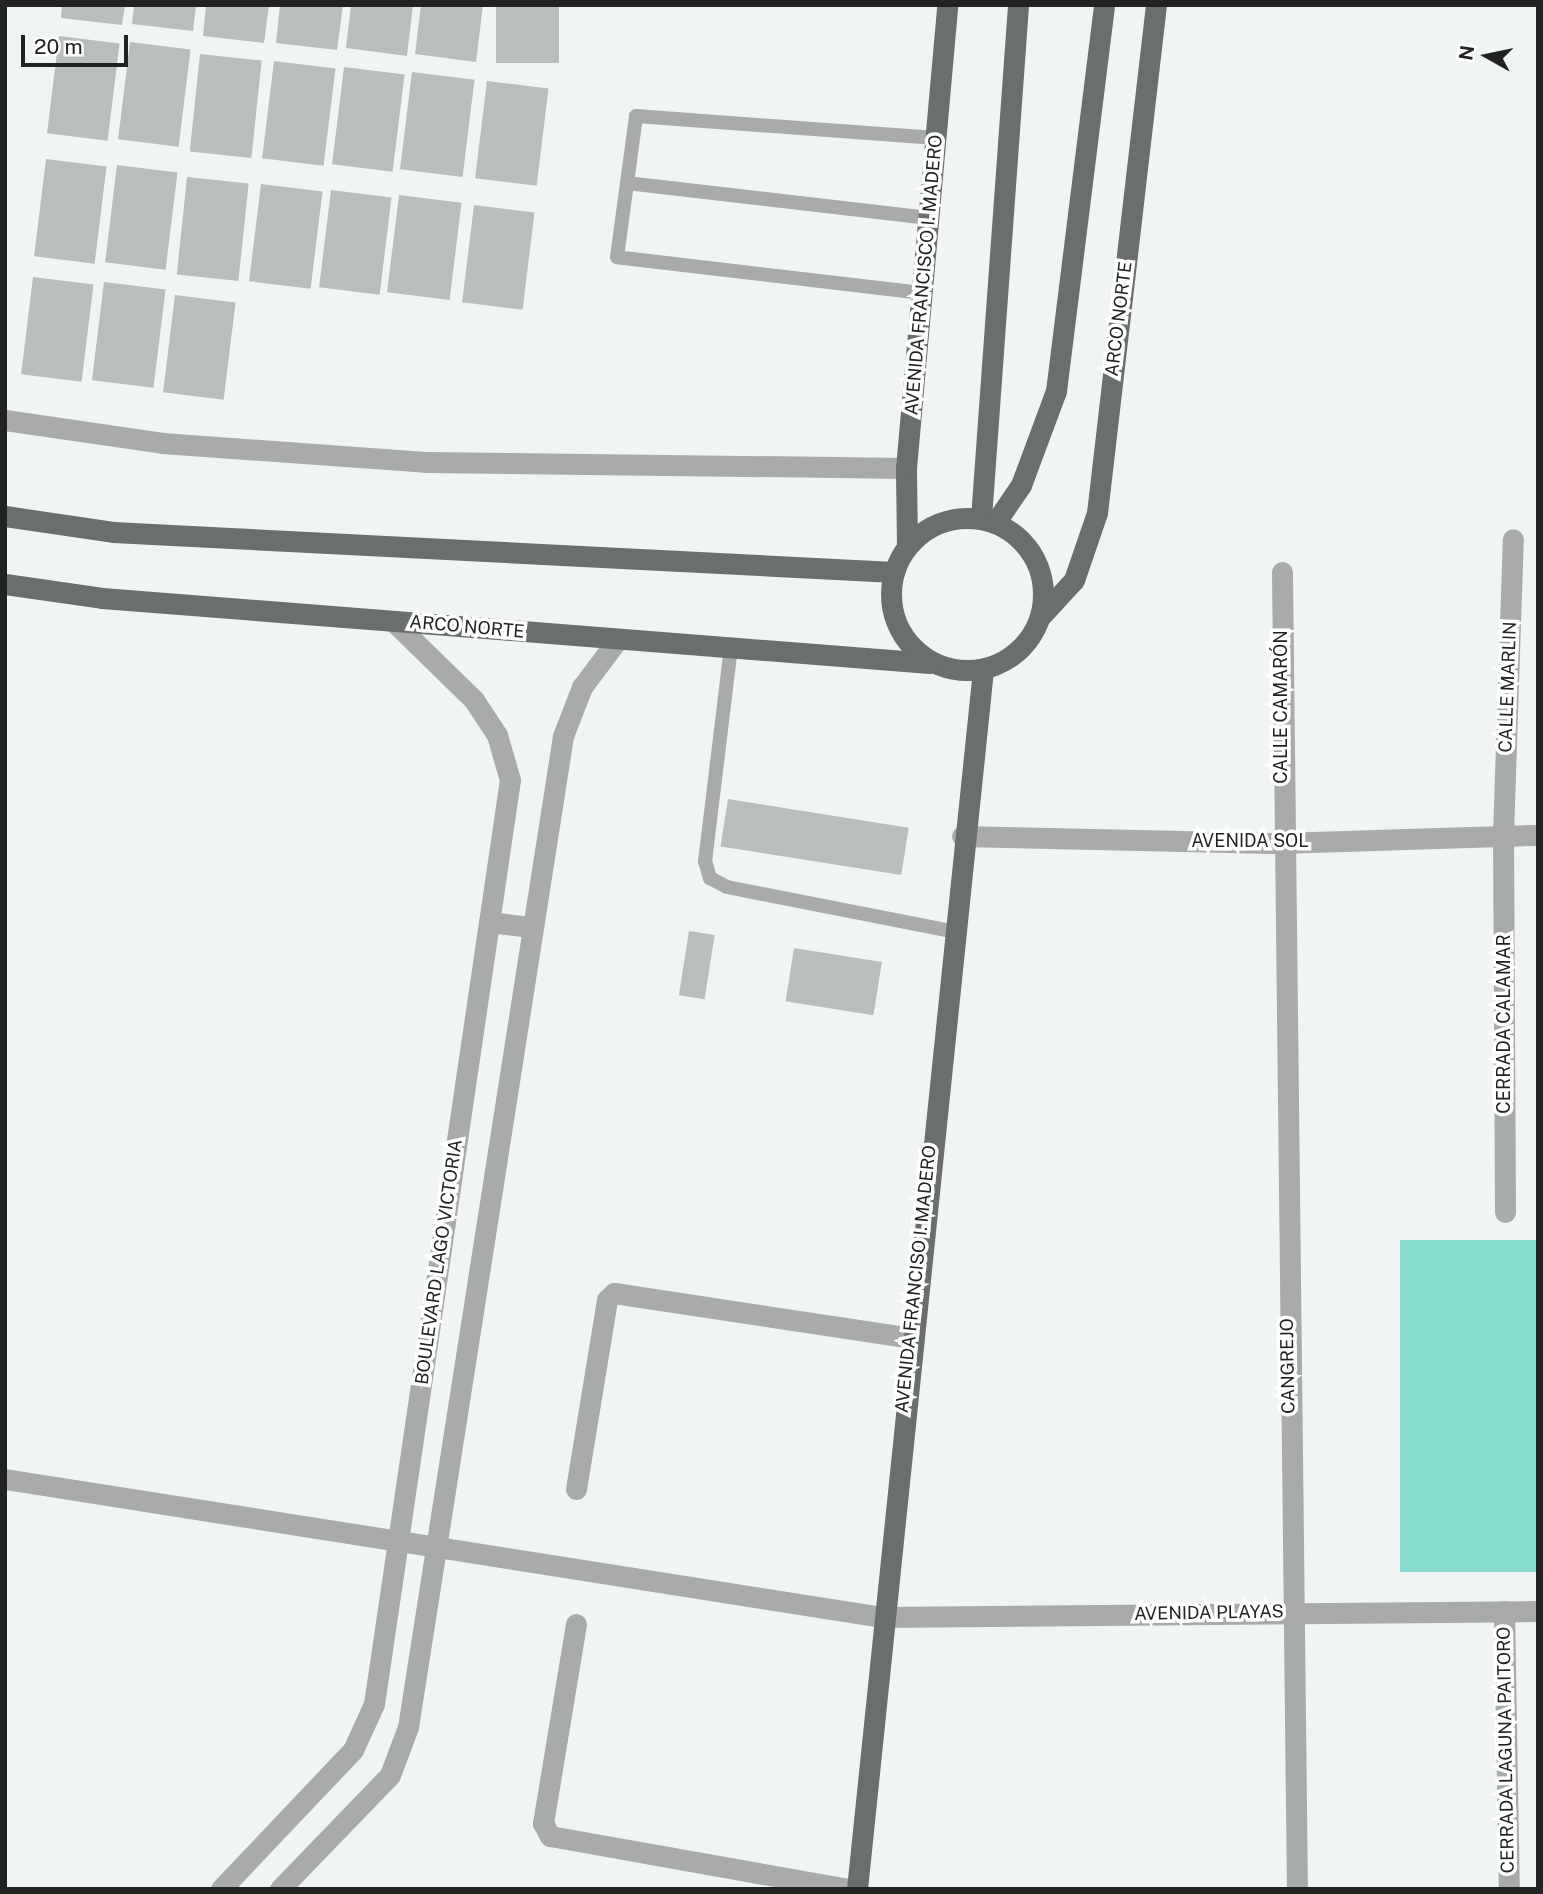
<!DOCTYPE html>
<meta charset="utf-8">
<style>
body{margin:0}
#map{position:relative;width:1543px;height:1894px;overflow:hidden;background:#f0f5f4;font-family:"Public Sans",sans-serif}
div>[style]{position:absolute}
[style*='--x']{left:calc(var(--x)*1px);top:calc(var(--y)*1px);width:calc(var(--w)*1px);rotate:calc(var(--a)*1deg)}
.green>*{inset:0;background:#87ded0;transform-origin:0 0}
.building>*{inset:0;background:#b9bdbd;transform-origin:0 0}
.service>*{height:14px;margin:-7px;padding:0 7px;transform-origin:7px;border-radius:7px;background:#a9abaa}
.minor>*{height:21px;margin:-10.5px;padding:0 10.5px;transform-origin:10.5px;border-radius:10.5px;background:#a9abaa}
.tertiary>*{height:21px;margin:-10.5px;padding:0 10.5px;transform-origin:10.5px;border-radius:10.5px;background:#a9abaa}
.primary>*{height:21px;margin:-10.5px;padding:0 10.5px;transform-origin:10.5px;border-radius:10.5px;background:#6b6e6e}
.primary>.ring{margin:-10.5px;padding:0;box-sizing:content-box;background:none;border:21px solid #6b6e6e;border-radius:50%}
span{translate:-50% -50%;white-space:nowrap;text-align:center;line-height:1.15;-webkit-text-stroke:7px #fff;paint-order:stroke}
.street-label{font-size:18px;color:#212222}
.frame{position:absolute;inset:0;border:7px solid #212222;pointer-events:none}
.north{position:absolute;left:1452px;top:21px;width:70px;height:70px;-webkit-text-stroke:5px #fff;paint-order:stroke;rotate:279deg;font-size:19px;font-weight:700;line-height:28px;text-align:center;color:#212222}
.north::after{content:'';display:block;margin:auto;width:24px;height:32px;background:#212222;clip-path:polygon(50% 0,100% 100%,50% 72%,0 100%)}
.scale{position:absolute;left:21px;top:35px;width:107px;height:32px;box-sizing:border-box;border:4px solid #212222;border-top:0;padding-left:9px;font-size:21px;line-height:24px;white-space:nowrap;color:#212222;-webkit-text-stroke:5px #fff;paint-order:stroke}
</style>
<div id="map">
<div class="green">
<i style="left:1538px;top:1240px;width:332px;height:138px;rotate:90deg"></i>
</div>
<div class="building">
<i style="clip-path:polygon(62px 5px,125px 5px,122px 25px,61px 18px)"></i>
<i style="clip-path:polygon(134px 5px,196px 5px,193px 31px,132px 24px)"></i>
<i style="clip-path:polygon(206px 5px,269px 5px,264px 43px,203px 36px)"></i>
<i style="clip-path:polygon(280px 5px,343px 5px,337px 50px,276px 43px)"></i>
<i style="clip-path:polygon(351px 5px,413px 5px,407px 56px,346px 48px)"></i>
<i style="clip-path:polygon(421px 5px,483px 5px,476px 62px,415px 54px)"></i>
<i style="left:496px;top:5px;width:63px;height:58px"></i>
<i style="left:59px;top:36px;width:61px;height:98px;rotate:7deg"></i>
<i style="left:130px;top:42px;width:61px;height:98px;rotate:7deg"></i>
<i style="left:200px;top:54px;width:62px;height:98px;rotate:6deg"></i>
<i style="left:274px;top:61px;width:62px;height:98px;rotate:7deg"></i>
<i style="left:344px;top:67px;width:61px;height:98px;rotate:7deg"></i>
<i style="left:412px;top:72px;width:63px;height:98px;rotate:7deg"></i>
<i style="left:487px;top:81px;width:62px;height:98px;rotate:7deg"></i>
<i style="left:46px;top:159px;width:61px;height:98px;rotate:7deg"></i>
<i style="left:117px;top:165px;width:61px;height:98px;rotate:7deg"></i>
<i style="left:187px;top:177px;width:62px;height:98px;rotate:6deg"></i>
<i style="left:261px;top:184px;width:62px;height:98px;rotate:7deg"></i>
<i style="left:331px;top:190px;width:61px;height:98px;rotate:7deg"></i>
<i style="left:399px;top:195px;width:63px;height:98px;rotate:7deg"></i>
<i style="left:474px;top:205px;width:61px;height:98px;rotate:7deg"></i>
<i style="left:33px;top:277px;width:61px;height:98px;rotate:7deg"></i>
<i style="left:104px;top:282px;width:62px;height:99px;rotate:7deg"></i>
<i style="left:175px;top:295px;width:61px;height:98px;rotate:7deg"></i>
<i style="left:728px;top:799px;width:183px;height:48px;rotate:9deg"></i>
<i style="left:689px;top:931px;width:26px;height:65px;rotate:9deg"></i>
<i style="left:794px;top:948px;width:89px;height:54px;rotate:9deg"></i>
</div>
<div class="service">
<i style="--x:627;--y:183;--w:304;--a:6.6"></i>
<i style="--x:922;--y:293;--w:307;--a:-173.3"></i>
<i style="--x:617;--y:257;--w:142;--a:-82.3"></i>
<i style="--x:636;--y:116;--w:301;--a:4.2"></i>
<i style="--x:731;--y:647;--w:216;--a:96.9"></i>
<i style="--x:705;--y:861;--w:18;--a:74"></i>
<i style="--x:710;--y:878;--w:19;--a:28"></i>
<i style="--x:727;--y:887;--w:229;--a:11.1"></i>
</div>
<div class="minor">
<i style="--x:5;--y:420;--w:159;--a:8.3"></i>
<i style="--x:162;--y:443;--w:264;--a:4.1"></i>
<i style="--x:425;--y:462;--w:481;--a:0.7"></i>
<i style="--x:1282;--y:572;--w:1317;--a:89.35"></i>
<i style="--x:1505;--y:1212;--w:377;--a:-90.3"></i>
<i style="--x:1503;--y:835;--w:296;--a:-88.1"></i>
<i style="--x:5;--y:1479;--w:887;--a:8.95"></i>
<i style="--x:576;--y:1489;--w:192;--a:-80.7"></i>
<i style="--x:607;--y:1300;--w:10;--a:-45"></i>
<i style="--x:614;--y:1293;--w:299;--a:8.6"></i>
<i style="--x:1504;--y:1611;--w:278;--a:89"></i>
<i style="--x:576;--y:1624;--w:202;--a:99.4"></i>
<i style="--x:543;--y:1823;--w:15;--a:62"></i>
<i style="--x:550;--y:1836;--w:302;--a:10.1"></i>
</div>
<div class="tertiary">
<i style="--x:962;--y:836;--w:318;--a:1.3"></i>
<i style="--x:1280;--y:843;--w:258;--a:-1.8"></i>
<i style="--x:489;--y:922;--w:42;--a:6.8"></i>
<i style="--x:881;--y:1617;--w:657;--a:-0.52"></i>
<i style="--x:221;--y:1889;--w:192;--a:-46.5"></i>
<i style="--x:353;--y:1750;--w:51;--a:-65.5"></i>
<i style="--x:374;--y:1704;--w:934;--a:-81.63"></i>
<i style="--x:510;--y:780;--w:47;--a:-106.1"></i>
<i style="--x:497;--y:735;--w:42;--a:-123.3"></i>
<i style="--x:474;--y:700;--w:113;--a:-135.7"></i>
<i style="--x:280;--y:1889;--w:158;--a:-46"></i>
<i style="--x:390;--y:1775;--w:51;--a:-69.4"></i>
<i style="--x:408;--y:1727;--w:1003;--a:-81.11"></i>
<i style="--x:563;--y:736;--w:53;--a:-68.8"></i>
<i style="--x:582;--y:687;--w:60;--a:-53.1"></i>
</div>
<div class="primary">
<i style="--x:5;--y:516;--w:109;--a:8.4"></i>
<i style="--x:113;--y:532;--w:782;--a:2.93"></i>
<i style="--x:981;--y:518;--w:514;--a:-85.87"></i>
<i class="ring" style="left:891px;top:518px;width:131px;height:131px"></i>
<i style="--x:995;--y:523;--w:46;--a:-55.6"></i>
<i style="--x:1021;--y:485;--w:100;--a:-69.6"></i>
<i style="--x:1056;--y:391;--w:389;--a:-82.9"></i>
<i style="--x:907;--y:544;--w:76;--a:-90.8"></i>
<i style="--x:906;--y:468;--w:465;--a:-84.9"></i>
<i style="--x:5;--y:584;--w:98;--a:8.2"></i>
<i style="--x:102;--y:598;--w:830;--a:4.49"></i>
<i style="--x:1040;--y:617;--w:50;--a:-47.4"></i>
<i style="--x:1074;--y:580;--w:71;--a:-71.1"></i>
<i style="--x:1097;--y:513;--w:511;--a:-83.38"></i>
<i style="--x:857;--y:1889;--w:1225;--a:-84.1"></i>
</div>
<div class="street-label">
<span style="left:924px;top:275px;rotate:-85deg">AVENIDA FRANCISCO I. MADERO</span>
<span style="left:1119px;top:319px;rotate:-83deg">ARCO NORTE</span>
<span style="left:467px;top:627px;rotate:5deg">ARCO NORTE</span>
<span style="left:1508px;top:687px;rotate:-88deg">CALLE MARLIN</span>
<span style="left:1281px;top:707px;rotate:-90deg">CALLE CAMARÓN</span>
<span style="left:1250px;top:841px">AVENIDA SOL</span>
<span style="left:1504px;top:1024px;rotate:-90deg">CERRADA CALAMAR</span>
<span style="left:439px;top:1262px;rotate:-82deg">BOULEVARD LAGO VICTORIA</span>
<span style="left:916px;top:1279px;rotate:-84deg">AVENIDA FRANCISO I. MADERO</span>
<span style="left:1288px;top:1366px;rotate:-91deg">CANGREJO</span>
<span style="left:1209px;top:1613px;rotate:-1deg">AVENIDA PLAYAS</span>
<span style="left:1506px;top:1750px;rotate:-91deg">CERRADA LAGUNA PAITORO</span>
</div>
<div class="frame"></div>
<div class="north">N</div>
<div class="scale">20 m</div>
</div>
